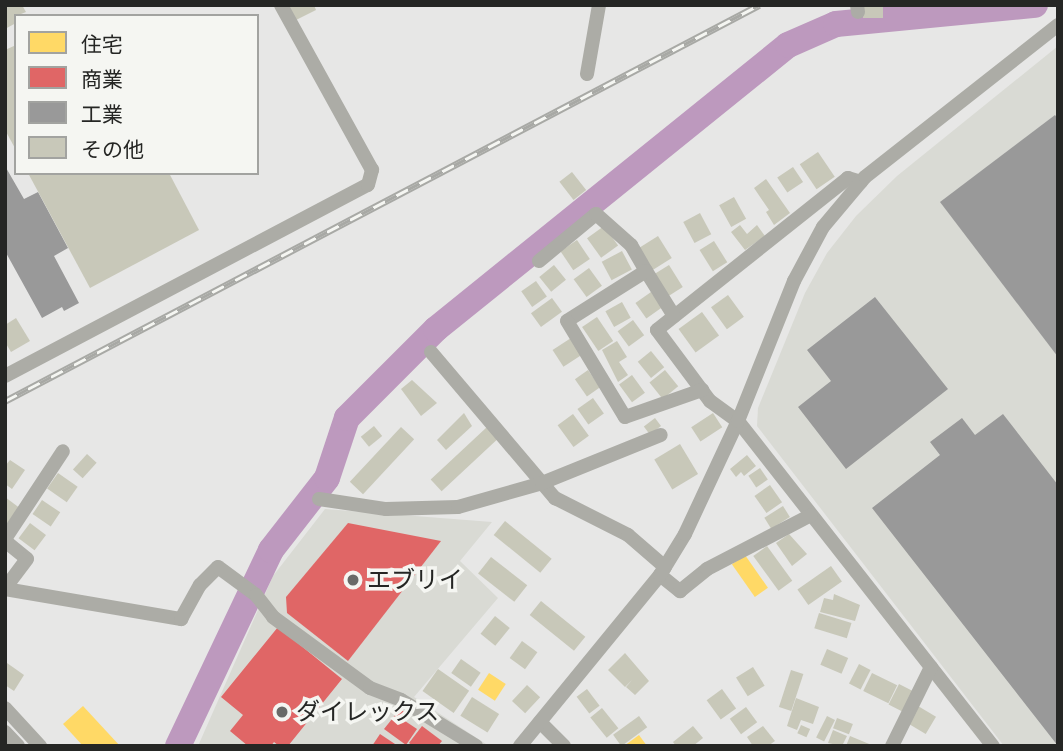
<!DOCTYPE html>
<meta charset="utf-8">
<style>
body{margin:0}
#map{position:relative;width:1063px;height:751px;overflow:hidden;background:#e7e7e6;font-family:Cabin,"Noto Sans JP",sans-serif}
div>[style]{position:absolute}
[style*='--x']{left:calc(var(--x)*1px);top:calc(var(--y)*1px);width:calc(var(--w)*1px);rotate:calc(var(--a)*1deg)}
.built>*{inset:0;background:#d9dad4}
.homes>*{inset:0;background:#ffd966;transform-origin:0 0}
.shops>*{inset:0;background:#e06666}
.industry>*{inset:0;background:#999}
.river>*{height:26px;margin:-13px;padding:0 13px;transform-origin:13px;border-radius:13px;background:#bd99be}
.building>*{inset:0;background:#c8c8b9;transform-origin:0 0}
.minor>*{height:14px;margin:-7px;padding:0 7px;transform-origin:7px;border-radius:7px;background:#acaca6}
.rail>*{height:7px;margin-top:-3.5px;transform-origin:0;background:repeating-linear-gradient(90deg,#f5f6f2 0 13px,#a8a9a5 0 26px);box-sizing:border-box;border-block:2px solid #a8a9a5}
.dots>*{width:19px;height:19px;translate:-50% -50%;box-sizing:border-box;border:4px solid #f5f6f2;border-radius:50%}
span{translate:-50% -50%;white-space:nowrap;text-align:center;line-height:1.15;-webkit-text-stroke:7px #f5f6f2;paint-order:stroke}
.poi-label{font-size:24px;color:#252624}
.left{translate:0 -50%;text-align:left}
.frame{position:absolute;inset:0;border:7px solid #252624;pointer-events:none}
.legend{position:absolute;left:14px;top:14px;width:245px;height:161px;box-sizing:border-box;background:#f5f6f2;border:2px solid #a2a3a0;margin:0;padding:9px 12px;list-style:none;font-size:21px;color:#252624}
.legend li{display:flex;align-items:center;gap:14px;height:35px}
.legend b{width:35px;border:2px solid #a2a3a0}
</style>
<div id="map">
<div class="built">
<i style="clip-path:polygon(1058px 46px,1058px 746px,1004px 746px,757px 426px,758px 408px,805px 293px,827px 253px,856px 216px,897px 176px)"></i>
<i style="clip-path:polygon(325px 509px,492px 522px,460px 561px,498px 598px,414px 697px,489px 746px,198px 746px,273px 576px)"></i>
</div>
<div class="homes">
<i style="left:745px;top:555px;width:40px;height:16px;rotate:55deg"></i>
<i style="left:489px;top:673px;width:20px;height:20px;rotate:33deg"></i>
<i style="clip-path:polygon(83px 706px,120px 746px,83px 746px,63px 724px)"></i>
<i style="clip-path:polygon(639px 735px,647px 746px,624px 746px)"></i>
</div>
<div class="shops">
<i style="clip-path:polygon(348px 523px,441px 541px,348px 661px,287px 613px,286px 597px)"></i>
<i style="clip-path:polygon(278px 627px,342px 679px,288px 746px,279px 746px,274px 742px,271px 746px,248px 746px,230px 731px,243px 715px,221px 697px)"></i>
<i style="clip-path:polygon(400px 709px,409px 715px,405px 721px,417px 729px,406px 745px,384px 729px)"></i>
<i style="clip-path:polygon(422px 726px,442px 741px,438px 746px,413px 746px,409px 743px)"></i>
<i style="clip-path:polygon(380px 734px,398px 746px,372px 746px)"></i>
</div>
<div class="industry">
<i style="clip-path:polygon(1055px 115px,1058px 119px,1058px 357px,940px 202px)"></i>
<i style="clip-path:polygon(5px 166px,24px 199px,38px 192px,68px 248px,54px 256px,79px 303px,64px 311px,62px 307px,42px 318px,5px 251px)"></i>
<i style="clip-path:polygon(875px 297px,948px 389px,846px 469px,798px 407px,831px 381px,807px 350px)"></i>
<i style="clip-path:polygon(1003px 414px,1058px 485px,1058px 746px,872px 508px,940px 455px,930px 442px,962px 418px,975px 435px)"></i>
</div>
<div class="river">
<i style="--x:178;--y:746;--w:217;--a:-64.6"></i>
<i style="--x:271;--y:550;--w:91;--a:-52.1"></i>
<i style="--x:327;--y:478;--w:63;--a:-71.6"></i>
<i style="--x:347;--y:418;--w:126;--a:-45"></i>
<i style="--x:436;--y:329;--w:452;--a:-38.9"></i>
<i style="--x:788;--y:45;--w:52;--a:-23.6"></i>
<i style="--x:836;--y:24;--w:200;--a:-5.5"></i>
</div>
<div class="building">
<i style="clip-path:polygon(5px 5px,22px 5px,26px 12px,16px 16px,16px 23px,5px 29px)"></i>
<i style="clip-path:polygon(288px 5px,314px 5px,316px 10px,296px 20px)"></i>
<i style="left:863px;top:5px;width:20px;height:13px"></i>
<i style="clip-path:polygon(16px 45px,16px 150px,5px 130px,5px 50px)"></i>
<i style="left:818px;top:152px;width:30px;height:22px;rotate:56deg"></i>
<i style="left:793px;top:167px;width:18px;height:19px;rotate:56deg"></i>
<i style="left:572px;top:172px;width:23px;height:16px;rotate:52deg"></i>
<i style="clip-path:polygon(28px 173px,169px 173px,199px 230px,90px 288px)"></i>
<i style="clip-path:polygon(766px 179px,790px 213px,774px 225px,766px 212px,769px 210px,754px 188px)"></i>
<i style="left:734px;top:197px;width:25px;height:17px;rotate:61deg"></i>
<i style="left:700px;top:213px;width:24px;height:19px;rotate:62deg"></i>
<i style="clip-path:polygon(740px 225px,747px 234px,757px 225px,765px 236px,745px 250px,731px 232px)"></i>
<i style="left:604px;top:226px;width:24px;height:21px;rotate:54deg"></i>
<i style="left:658px;top:236px;width:26px;height:22px;rotate:58deg"></i>
<i style="left:577px;top:240px;width:23px;height:20px;rotate:56deg"></i>
<i style="left:714px;top:241px;width:25px;height:17px;rotate:58deg"></i>
<i style="left:622px;top:251px;width:21px;height:23px;rotate:62deg"></i>
<i style="left:554px;top:265px;width:19px;height:19px;rotate:51deg"></i>
<i style="left:669px;top:265px;width:26px;height:20px;rotate:58deg"></i>
<i style="left:589px;top:268px;width:22px;height:19px;rotate:54deg"></i>
<i style="left:536px;top:281px;width:19px;height:18px;rotate:55deg"></i>
<i style="left:651px;top:292px;width:19px;height:19px;rotate:55deg"></i>
<i style="left:728px;top:295px;width:27px;height:21px;rotate:54deg"></i>
<i style="left:552px;top:298px;width:17px;height:26px;rotate:54deg"></i>
<i style="left:622px;top:302px;width:18px;height:19px;rotate:61deg"></i>
<i style="left:702px;top:312px;width:29px;height:29px;rotate:54deg"></i>
<i style="left:597px;top:317px;width:29px;height:18px;rotate:56deg"></i>
<i style="clip-path:polygon(16px 318px,30px 341px,11px 352px,5px 342px,5px 325px)"></i>
<i style="left:633px;top:320px;width:19px;height:19px;rotate:54deg"></i>
<i style="left:571px;top:338px;width:20px;height:22px;rotate:57deg"></i>
<i style="clip-path:polygon(617px 341px,627px 357px,619px 362px,628px 375px,618px 382px,602px 350px)"></i>
<i style="left:651px;top:351px;width:21px;height:17px;rotate:51deg"></i>
<i style="left:588px;top:370px;width:21px;height:16px;rotate:55deg"></i>
<i style="left:665px;top:370px;width:21px;height:20px;rotate:51deg"></i>
<i style="left:632px;top:375px;width:22px;height:16px;rotate:54deg"></i>
<i style="clip-path:polygon(412px 380px,437px 403px,421px 416px,401px 389px)"></i>
<i style="left:593px;top:398px;width:19px;height:19px;rotate:55deg"></i>
<i style="clip-path:polygon(464px 413px,472px 426px,446px 450px,437px 440px)"></i>
<i style="left:713px;top:413px;width:17px;height:26px;rotate:57deg"></i>
<i style="left:573px;top:414px;width:27px;height:19px;rotate:54deg"></i>
<i style="left:655px;top:418px;width:10px;height:14px;rotate:53deg"></i>
<i style="left:374px;top:426px;width:13px;height:17px;rotate:51deg"></i>
<i style="left:401px;top:427px;width:18px;height:75px;rotate:43deg"></i>
<i style="left:487px;top:427px;width:16px;height:77px;rotate:47deg"></i>
<i style="left:680px;top:444px;width:35px;height:30px;rotate:59deg"></i>
<i style="left:87px;top:454px;width:13px;height:21px;rotate:42deg"></i>
<i style="clip-path:polygon(747px 455px,756px 466px,744px 476px,741px 472px,736px 477px,730px 469px)"></i>
<i style="clip-path:polygon(10px 460px,25px 470px,12px 489px,5px 484px,5px 466px)"></i>
<i style="left:760px;top:468px;width:14px;height:14px;rotate:56deg"></i>
<i style="left:58px;top:473px;width:24px;height:19px;rotate:35deg"></i>
<i style="left:770px;top:485px;width:21px;height:19px;rotate:55deg"></i>
<i style="clip-path:polygon(5px 497px,21px 509px,8px 526px,5px 524px)"></i>
<i style="left:42px;top:500px;width:22px;height:17px;rotate:34deg"></i>
<i style="left:783px;top:506px;width:13px;height:22px;rotate:58deg"></i>
<i style="left:505px;top:521px;width:60px;height:18px;rotate:39deg"></i>
<i style="left:30px;top:523px;width:20px;height:19px;rotate:37deg"></i>
<i style="clip-path:polygon(789px 534px,807px 554px,792px 566px,776px 543px)"></i>
<i style="left:767px;top:546px;width:43px;height:17px;rotate:54deg"></i>
<i style="left:491px;top:557px;width:46px;height:21px;rotate:38deg"></i>
<i style="left:831px;top:566px;width:19px;height:41px;rotate:55deg"></i>
<i style="clip-path:polygon(834px 594px,860px 605px,855px 621px,820px 612px,824px 598px,833px 600px)"></i>
<i style="left:541px;top:601px;width:57px;height:18px;rotate:39deg"></i>
<i style="left:819px;top:613px;width:34px;height:16px;rotate:17deg"></i>
<i style="left:495px;top:616px;width:19px;height:23px;rotate:39deg"></i>
<i style="left:522px;top:641px;width:19px;height:21px;rotate:36deg"></i>
<i style="left:827px;top:649px;width:23px;height:17px;rotate:23deg"></i>
<i style="clip-path:polygon(625px 653px,649px 681px,635px 695px,626px 687px,632px 680px,625px 687px,608px 670px)"></i>
<i style="left:461px;top:659px;width:24px;height:17px;rotate:35deg"></i>
<i style="clip-path:polygon(7px 663px,24px 675px,14px 691px,5px 685px)"></i>
<i style="left:859px;top:664px;width:13px;height:22px;rotate:27deg"></i>
<i style="left:753px;top:667px;width:22px;height:20px;rotate:58deg"></i>
<i style="left:438px;top:669px;width:38px;height:27px;rotate:35deg"></i>
<i style="left:791px;top:670px;width:13px;height:39px;rotate:18deg"></i>
<i style="left:872px;top:673px;width:28px;height:20px;rotate:26deg"></i>
<i style="left:899px;top:684px;width:16px;height:23px;rotate:27deg"></i>
<i style="left:527px;top:685px;width:18px;height:22px;rotate:43deg"></i>
<i style="left:587px;top:689px;width:21px;height:13px;rotate:53deg"></i>
<i style="left:722px;top:689px;width:24px;height:19px;rotate:54deg"></i>
<i style="left:472px;top:697px;width:32px;height:22px;rotate:32deg"></i>
<i style="clip-path:polygon(796px 698px,819px 707px,813px 724px,801px 720px,797px 730px,787px 726px)"></i>
<i style="left:918px;top:706px;width:21px;height:20px;rotate:31deg"></i>
<i style="left:746px;top:707px;width:19px;height:20px;rotate:54deg"></i>
<i style="left:602px;top:708px;width:26px;height:15px;rotate:51deg"></i>
<i style="left:639px;top:716px;width:14px;height:32px;rotate:54deg"></i>
<i style="left:827px;top:716px;width:9px;height:24px;rotate:27deg"></i>
<i style="left:837px;top:718px;width:17px;height:11px;rotate:21deg"></i>
<i style="left:801px;top:725px;width:10px;height:9px;rotate:24deg"></i>
<i style="clip-path:polygon(693px 726px,703px 738px,693px 746px,676px 746px,673px 742px)"></i>
<i style="clip-path:polygon(763px 726px,775px 741px,768px 746px,753px 746px,747px 737px)"></i>
<i style="clip-path:polygon(833px 730px,847px 736px,842px 746px,828px 743px)"></i>
<i style="clip-path:polygon(850px 736px,874px 746px,846px 746px)"></i>
</div>
<div class="minor">
<i style="--x:857;--y:5;--w:7;--a:82"></i>
<i style="--x:587;--y:74;--w:70;--a:-80.1"></i>
<i style="--x:861;--y:182;--w:14;--a:-163"></i>
<i style="--x:848;--y:178;--w:244;--a:141.5"></i>
<i style="--x:657;--y:330;--w:89;--a:53.3"></i>
<i style="--x:710;--y:401;--w:34;--a:36"></i>
<i style="--x:738;--y:421;--w:413;--a:51.9"></i>
<i style="--x:539;--y:261;--w:74;--a:-39.5"></i>
<i style="--x:596;--y:214;--w:47;--a:41.5"></i>
<i style="--x:631;--y:245;--w:30;--a:60"></i>
<i style="--x:674;--y:316;--w:53;--a:-121.9"></i>
<i style="--x:646;--y:271;--w:93;--a:147.7"></i>
<i style="--x:567;--y:321;--w:112;--a:58.9"></i>
<i style="--x:625;--y:417;--w:82;--a:-19.3"></i>
<i style="--x:431;--y:352;--w:192;--a:49.7"></i>
<i style="--x:555;--y:498;--w:82;--a:26.9"></i>
<i style="--x:628;--y:535;--w:49;--a:40.9"></i>
<i style="--x:5;--y:376;--w:410;--a:-27.8"></i>
<i style="--x:368;--y:185;--w:16;--a:-75"></i>
<i style="--x:372;--y:170;--w:188;--a:-118.9"></i>
<i style="--x:319;--y:499;--w:68;--a:8.5"></i>
<i style="--x:386;--y:509;--w:72;--a:-1.6"></i>
<i style="--x:458;--y:507;--w:87;--a:-15.9"></i>
<i style="--x:542;--y:483;--w:128;--a:-22"></i>
<i style="--x:5;--y:539;--w:105;--a:-56.6"></i>
<i style="--x:5;--y:541;--w:28;--a:39"></i>
<i style="--x:27;--y:559;--w:36;--a:127"></i>
<i style="--x:660;--y:575;--w:26;--a:39"></i>
<i style="--x:680;--y:591;--w:35;--a:-39"></i>
<i style="--x:707;--y:569;--w:117;--a:-27.4"></i>
<i style="--x:5;--y:589;--w:179;--a:9.7"></i>
<i style="--x:181;--y:619;--w:39;--a:-61"></i>
<i style="--x:200;--y:585;--w:25;--a:-45"></i>
<i style="--x:218;--y:567;--w:47;--a:36.4"></i>
<i style="--x:256;--y:595;--w:28;--a:52"></i>
<i style="--x:273;--y:617;--w:120;--a:36.2"></i>
<i style="--x:370;--y:688;--w:33;--a:21"></i>
<i style="--x:401;--y:700;--w:88;--a:31.5"></i>
<i style="--x:5;--y:708;--w:52;--a:47.4"></i>
<i style="--x:540;--y:722;--w:34;--a:45"></i>
<i style="--x:5;--y:732;--w:19;--a:47"></i>
<i style="--x:520;--y:746;--w:221;--a:-50.7"></i>
<i style="--x:660;--y:575;--w:48;--a:-58.6"></i>
<i style="--x:685;--y:534;--w:125;--a:-64.9"></i>
<i style="--x:738;--y:421;--w:151;--a:-68.2"></i>
<i style="--x:794;--y:281;--w:61;--a:-61.8"></i>
<i style="--x:823;--y:227;--w:65;--a:-50"></i>
<i style="--x:865;--y:177;--w:246;--a:-38.2"></i>
<i style="--x:892;--y:746;--w:88;--a:-63.7"></i>
</div>
<div class="rail">
<i style="--x:5;--y:401;--w:852;--a:-27.71"></i>
</div>
<div class="dots">
<i style="left:353px;top:580px;background:#696a68"></i>
<i style="left:282px;top:712px;background:#696a68"></i>
</div>
<div class="poi-label">
<span class="left" style="left:367px;top:580px">エブリイ</span>
<span class="left" style="left:296px;top:712px">ダイレックス</span>
</div>
<div class="frame"></div>
<ul class="legend">
<li><b style="height:19px;background:#ffd966"></b>住宅</li>
<li><b style="height:19px;background:#e06666"></b>商業</li>
<li><b style="height:19px;background:#999"></b>工業</li>
<li><b style="height:19px;background:#c8c8b9"></b>その他</li>
</ul>
</div>
